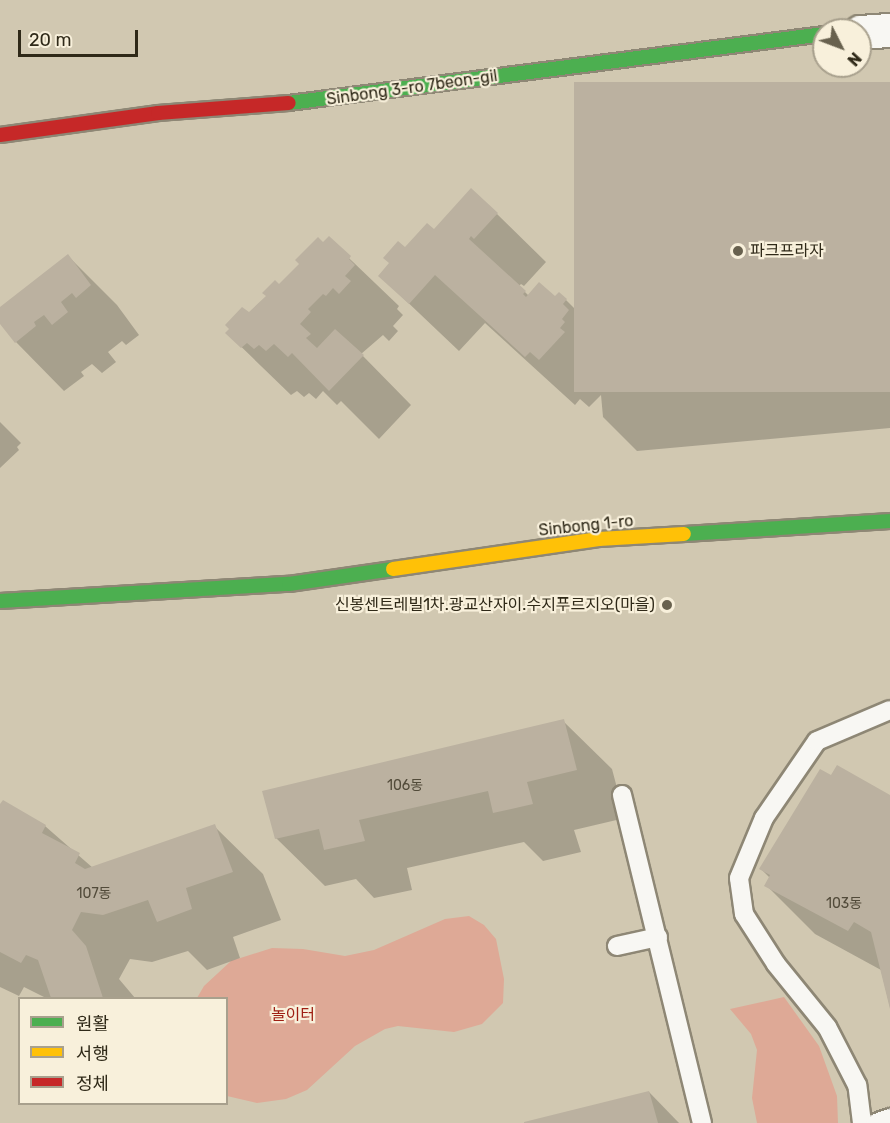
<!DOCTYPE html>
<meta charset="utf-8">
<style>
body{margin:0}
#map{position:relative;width:890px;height:1123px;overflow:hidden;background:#d1c8b1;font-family:Rubik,"Noto Sans KR",sans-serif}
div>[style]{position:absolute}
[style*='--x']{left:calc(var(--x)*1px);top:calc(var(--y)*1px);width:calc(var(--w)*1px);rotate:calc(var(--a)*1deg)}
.green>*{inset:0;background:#dea996}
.shadow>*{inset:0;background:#0003}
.building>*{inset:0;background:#bbb1a0;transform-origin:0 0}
.roads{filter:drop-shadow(2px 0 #8e8775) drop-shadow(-2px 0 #8e8775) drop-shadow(0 2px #8e8775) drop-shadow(0 -2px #8e8775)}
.lane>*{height:18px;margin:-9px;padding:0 9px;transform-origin:9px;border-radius:9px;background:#f8f7f3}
.street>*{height:33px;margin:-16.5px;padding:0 16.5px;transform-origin:16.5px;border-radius:16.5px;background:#f8f7f3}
.fast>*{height:14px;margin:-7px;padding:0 7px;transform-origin:7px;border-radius:7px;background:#4caf50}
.slow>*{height:14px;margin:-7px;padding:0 7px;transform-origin:7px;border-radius:7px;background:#ffc107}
.jam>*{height:14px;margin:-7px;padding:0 7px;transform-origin:7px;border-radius:7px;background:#c62828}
.dots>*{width:16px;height:16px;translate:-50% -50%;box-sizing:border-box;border:3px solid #f8f0db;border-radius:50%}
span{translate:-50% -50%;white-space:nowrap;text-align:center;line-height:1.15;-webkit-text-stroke:4.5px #f8f0db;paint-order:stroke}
.number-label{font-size:14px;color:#524b3a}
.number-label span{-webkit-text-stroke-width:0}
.street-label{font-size:16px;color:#2f2918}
.poi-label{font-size:16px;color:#2f2918}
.left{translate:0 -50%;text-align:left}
.right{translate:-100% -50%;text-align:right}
.park-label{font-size:16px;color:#9e1f13}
.legend{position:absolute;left:18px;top:997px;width:210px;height:108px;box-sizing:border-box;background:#f8f0db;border:2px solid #a8a08d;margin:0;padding:8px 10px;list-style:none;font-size:18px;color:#2f2918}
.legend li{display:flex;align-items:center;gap:12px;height:30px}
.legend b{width:30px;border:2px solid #a8a08d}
.north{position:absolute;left:812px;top:18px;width:60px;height:60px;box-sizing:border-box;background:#f8f0db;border:2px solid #a8a08d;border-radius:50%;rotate:132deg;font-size:16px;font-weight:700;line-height:24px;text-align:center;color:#2f2918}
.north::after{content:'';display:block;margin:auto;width:21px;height:27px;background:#68614e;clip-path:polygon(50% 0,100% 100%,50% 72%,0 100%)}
.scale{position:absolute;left:18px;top:30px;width:120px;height:27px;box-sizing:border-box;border:3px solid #2f2918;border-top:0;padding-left:8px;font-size:18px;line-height:21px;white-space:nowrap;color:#2f2918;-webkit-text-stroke:4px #f8f0db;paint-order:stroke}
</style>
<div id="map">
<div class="green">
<i style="clip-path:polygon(469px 916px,484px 925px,496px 939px,504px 979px,503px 1003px,482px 1024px,454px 1032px,398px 1026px,385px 1029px,355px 1046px,307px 1090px,286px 1099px,257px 1103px,227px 1096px,226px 998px,197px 998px,204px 986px,231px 961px,272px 948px,303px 949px,345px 956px,374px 950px,445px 919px)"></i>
<i style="clip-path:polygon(784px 997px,819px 1046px,837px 1096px,838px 1123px,757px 1123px,752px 1098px,757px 1050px,751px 1034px,730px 1009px)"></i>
</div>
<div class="shadow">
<i style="clip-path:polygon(890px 83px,890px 428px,637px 451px,603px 417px,601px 395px,589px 407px,580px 399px,575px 405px,485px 323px,459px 351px,380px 276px,405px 249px,434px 231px,497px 214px,546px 262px,524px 286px,521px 284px,519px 286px,529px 296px,566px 300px,595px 329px)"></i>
<i style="clip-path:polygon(329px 239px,399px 306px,397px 309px,403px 315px,393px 326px,398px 331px,389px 341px,383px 335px,361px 354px,411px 405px,379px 439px,341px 401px,337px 405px,323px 391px,316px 399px,309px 393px,304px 397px,297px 391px,291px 395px,227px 333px)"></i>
<i style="clip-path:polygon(68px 256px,117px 305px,139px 335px,126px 345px,122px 341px,108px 352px,116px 362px,102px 373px,92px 364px,81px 372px,84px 376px,64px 391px,16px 342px,0 322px,0 308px)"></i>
<i style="clip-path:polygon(0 422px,21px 443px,17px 447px,19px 450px,0 468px)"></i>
<i style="clip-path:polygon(563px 721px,612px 769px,625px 818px,574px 830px,581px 852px,543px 861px,524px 842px,407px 868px,412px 890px,374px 898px,356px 879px,325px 886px,276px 838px)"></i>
<i style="clip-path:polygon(890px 796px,890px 1007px,881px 970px,815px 934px,766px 885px,770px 878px,761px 869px)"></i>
<i style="clip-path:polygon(0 807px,45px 826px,93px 868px,214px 826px,263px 874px,281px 920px,233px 937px,240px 958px,207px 970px,188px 951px,152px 962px,130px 959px,119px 979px,135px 998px,46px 998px,24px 987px,19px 996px,0 987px)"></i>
<i style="clip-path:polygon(649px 1092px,679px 1123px,527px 1123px)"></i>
</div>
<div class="building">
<i style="left:890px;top:82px;width:310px;height:316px;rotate:90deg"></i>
<i style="clip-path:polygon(471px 188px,498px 213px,474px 239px,471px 236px,469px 239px,526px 291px,523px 294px,526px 297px,539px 282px,555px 296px,559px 292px,567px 299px,563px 304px,569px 310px,562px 319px,565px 322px,560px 328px,565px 332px,539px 360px,530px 352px,525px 357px,435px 275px,409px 304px,378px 276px,389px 263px,383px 258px,398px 241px,405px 247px,427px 223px,434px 229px)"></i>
<i style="clip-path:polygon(329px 236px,351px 256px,349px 259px,355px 265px,345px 276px,351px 281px,339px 294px,333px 288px,326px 296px,323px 294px,308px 309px,311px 312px,300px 324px,311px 334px,306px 338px,317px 348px,335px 329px,364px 355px,329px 391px,292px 353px,288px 357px,274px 344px,266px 351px,259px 345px,254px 349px,247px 343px,241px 348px,225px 333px,229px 329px,225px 325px,242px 307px,249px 312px,266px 296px,262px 293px,275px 280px,279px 284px,299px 264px,295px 260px,318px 237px,323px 242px)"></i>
<i style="clip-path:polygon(68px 254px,91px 285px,76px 298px,72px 293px,61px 302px,68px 312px,52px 325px,44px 315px,34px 322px,36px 326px,15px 343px,0 324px,0 307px)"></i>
<i style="clip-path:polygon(564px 719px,577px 770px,527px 782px,533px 804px,493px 813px,488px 791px,359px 820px,365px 841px,324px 850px,319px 829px,275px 839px,262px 791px)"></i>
<i style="clip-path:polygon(837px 765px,890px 795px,890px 1009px,871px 932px,854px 922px,848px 931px,764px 886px,770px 875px,759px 869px,820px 769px,831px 775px)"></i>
<i style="clip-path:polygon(3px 800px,46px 825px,42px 833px,80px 853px,75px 863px,85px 869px,215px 824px,233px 872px,186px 888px,192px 909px,157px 922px,148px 900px,103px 915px,81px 912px,72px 930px,86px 946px,103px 998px,51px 998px,38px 960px,26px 955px,21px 963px,0 952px,0 804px)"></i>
<i style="clip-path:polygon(649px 1091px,658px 1123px,524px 1123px,524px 1122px)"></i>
</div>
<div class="roads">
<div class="lane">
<i style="--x:622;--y:795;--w:338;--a:76.3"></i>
<i style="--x:617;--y:946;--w:42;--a:-12.4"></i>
<i style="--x:862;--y:1123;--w:38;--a:-97"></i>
<i style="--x:857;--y:1085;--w:65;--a:-117.3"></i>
<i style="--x:827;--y:1027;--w:81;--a:-129"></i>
<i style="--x:776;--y:964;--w:59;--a:-122.6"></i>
<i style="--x:744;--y:914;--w:36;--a:-98"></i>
<i style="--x:739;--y:878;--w:65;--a:-67.4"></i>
<i style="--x:764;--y:818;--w:93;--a:-55.5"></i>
<i style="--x:817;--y:741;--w:79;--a:-23"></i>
<i style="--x:876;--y:1123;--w:15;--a:-20"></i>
</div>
<div class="street">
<i style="--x:860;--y:32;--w:30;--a:-4"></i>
</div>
<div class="fast">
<i style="--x:289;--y:103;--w:539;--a:-7.35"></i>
<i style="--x:684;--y:534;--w:206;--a:-3.6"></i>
<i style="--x:0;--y:601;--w:289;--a:-3.4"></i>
<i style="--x:289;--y:584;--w:105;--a:-8.2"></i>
</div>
<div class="slow">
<i style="--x:393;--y:569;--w:208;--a:-8.3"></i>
<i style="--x:599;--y:539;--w:85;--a:-3.4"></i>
</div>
<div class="jam">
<i style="--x:0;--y:135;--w:160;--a:-7.9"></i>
<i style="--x:158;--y:113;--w:131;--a:-4.4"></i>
</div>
</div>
<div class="dots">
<i style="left:738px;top:251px;background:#68614e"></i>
<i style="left:667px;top:605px;background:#68614e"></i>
</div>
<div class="number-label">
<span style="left:405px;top:786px">106동</span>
<span style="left:94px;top:894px">107동</span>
<span style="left:844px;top:904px">103동</span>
</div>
<div class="street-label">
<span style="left:412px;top:88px;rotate:-8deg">Sinbong 3-ro 7beon-gil</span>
<span style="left:586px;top:526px;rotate:-6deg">Sinbong 1-ro</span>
</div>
<div class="poi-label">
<span class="left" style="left:750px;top:251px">파크프라자</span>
<span class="right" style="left:655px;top:605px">신봉센트레빌1차.광교산자이.수지푸르지오(마을)</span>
</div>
<div class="park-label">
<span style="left:293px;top:1015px">놀이터</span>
</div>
<ul class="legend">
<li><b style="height:8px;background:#4caf50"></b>원활</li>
<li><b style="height:8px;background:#ffc107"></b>서행</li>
<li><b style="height:8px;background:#c62828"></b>정체</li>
</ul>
<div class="north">N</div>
<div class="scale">20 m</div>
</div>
